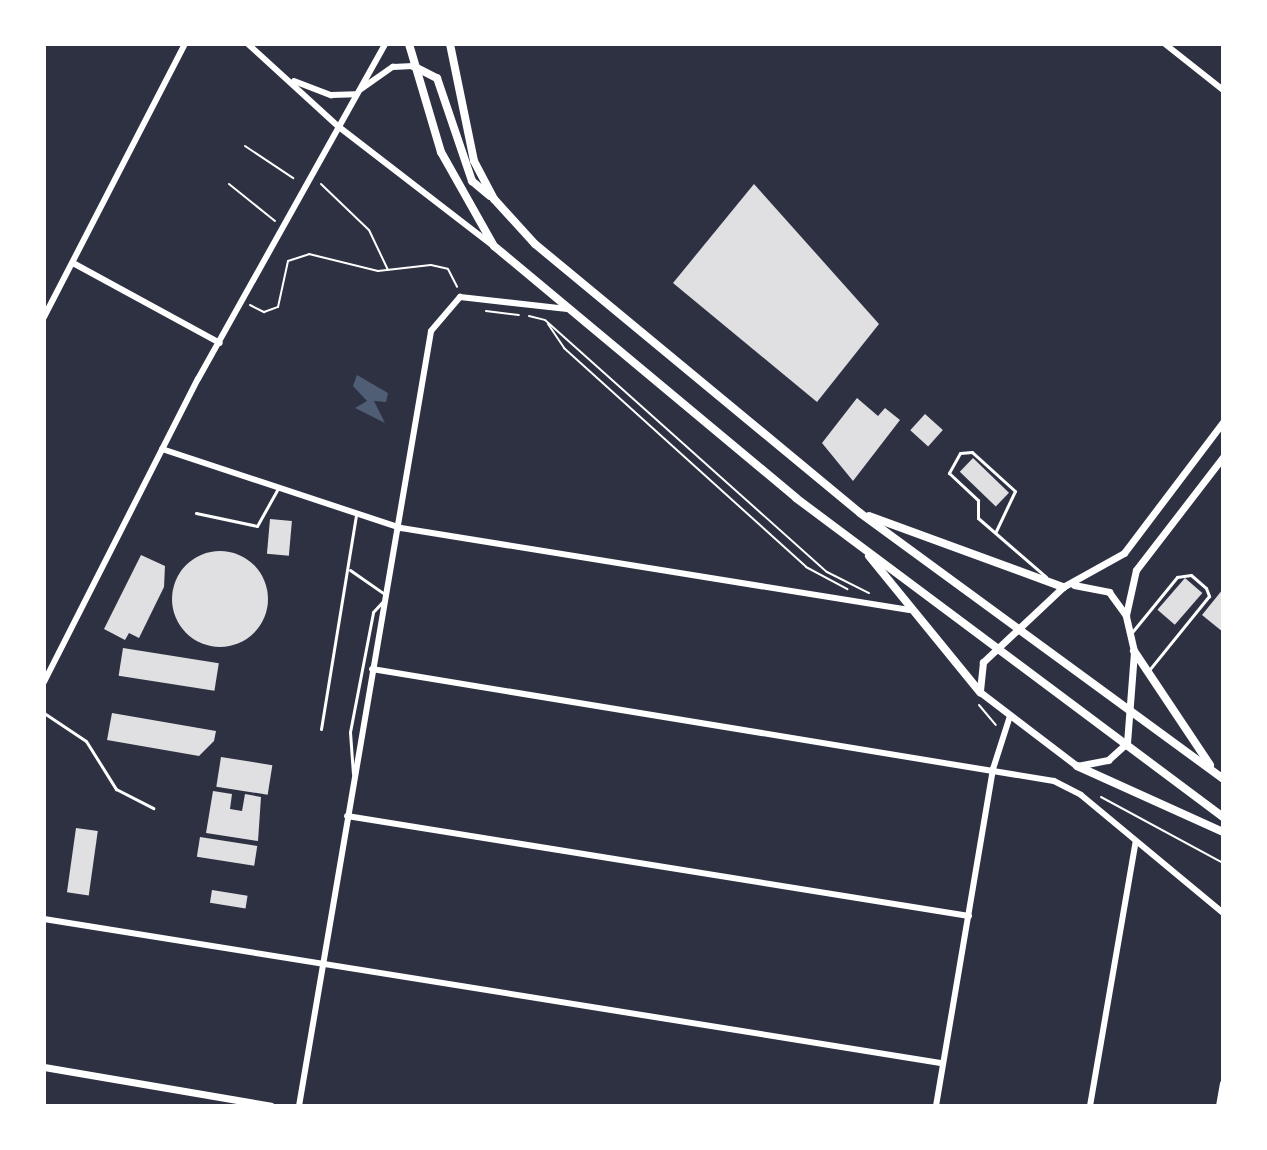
<!DOCTYPE html>
<style>
body{margin:0}
#map{position:relative;width:1267px;height:1150px;overflow:hidden;background:#2d3142;font-family:Jost,sans-serif}
div>[style]{position:absolute}
[style*='--x']{left:calc(var(--x)*1px);top:calc(var(--y)*1px);width:calc(var(--w)*1px);rotate:calc(var(--a)*1deg)}
.water>*{inset:0;background:#4f5d75}
.building>*{inset:0;background:#e0e0e3;transform-origin:0 0}
.round{border-radius:50%}
.path>*{height:2px;margin:-1px;padding:0 1px;transform-origin:1px;border-radius:1px;background:#fff}
.service>*{height:3px;margin:-1.5px;padding:0 1.5px;transform-origin:1.5px;border-radius:1.5px;background:#fff}
.minor>*{height:6px;margin:-3px;padding:0 3px;transform-origin:3px;border-radius:3px;background:#fff}
.tertiary>*{height:7px;margin:-3.5px;padding:0 3.5px;transform-origin:3.5px;border-radius:3.5px;background:#fff}
.secondary>*{height:8px;margin:-4px;padding:0 4px;transform-origin:4px;border-radius:4px;background:#fff}
span{translate:-50% -50%;white-space:nowrap;text-align:center;line-height:1.15;-webkit-text-stroke:6px #fff;paint-order:stroke}
.frame{position:absolute;inset:0;border:46px solid #fff;pointer-events:none}
</style>
<div id="map">
<div class="water">
<i style="clip-path:polygon(357px 375px,388px 393px,386px 402px,374px 401px,385px 423px,355px 408px,367px 401px,353px 386px)"></i>
</div>
<div class="building">
<i style="clip-path:polygon(754px 184px,879px 324px,817px 402px,673px 283px)"></i>
<i style="clip-path:polygon(857px 398px,878px 416px,885px 408px,900px 420px,853px 481px,822px 443px)"></i>
<i style="left:925px;top:414px;width:24px;height:22px;rotate:42deg"></i>
<i style="left:973px;top:458px;width:50px;height:19px;rotate:44deg"></i>
<i style="left:270px;top:519px;width:22px;height:35px;rotate:5deg"></i>
<i class="round" style="left:172px;top:551px;width:96px;height:96px"></i>
<i style="clip-path:polygon(141px 555px,165px 566px,164px 587px,139px 638px,129px 633px,125px 640px,104px 629px)"></i>
<i style="left:1185px;top:578px;width:23px;height:42px;rotate:41deg"></i>
<i style="clip-path:polygon(1223px 589px,1223px 632px,1202px 615px)"></i>
<i style="left:123px;top:648px;width:97px;height:28px;rotate:9deg"></i>
<i style="clip-path:polygon(112px 713px,216px 731px,214px 741px,199px 756px,107px 740px)"></i>
<i style="left:221px;top:757px;width:52px;height:30px;rotate:9deg"></i>
<i style="clip-path:polygon(213px 791px,232px 794px,230px 809px,242px 811px,245px 794px,261px 797px,258px 841px,206px 833px)"></i>
<i style="left:76px;top:828px;width:22px;height:65px;rotate:8deg"></i>
<i style="left:200px;top:837px;width:58px;height:20px;rotate:9deg"></i>
<i style="left:212px;top:890px;width:36px;height:13px;rotate:9deg"></i>
</div>
<div class="path">
<i style="--x:245;--y:146;--w:58;--a:33.7"></i>
<i style="--x:229;--y:184;--w:59;--a:38.8"></i>
<i style="--x:321;--y:184;--w:66;--a:43.8"></i>
<i style="--x:369;--y:230;--w:44;--a:64.6"></i>
<i style="--x:250;--y:305;--w:16;--a:27"></i>
<i style="--x:264;--y:312;--w:15;--a:-20"></i>
<i style="--x:278;--y:307;--w:47;--a:-77.7"></i>
<i style="--x:288;--y:261;--w:22;--a:-18"></i>
<i style="--x:309;--y:254;--w:71;--a:13.8"></i>
<i style="--x:378;--y:271;--w:53;--a:-6.5"></i>
<i style="--x:431;--y:265;--w:17;--a:13"></i>
<i style="--x:448;--y:269;--w:20;--a:63"></i>
<i style="--x:486;--y:311;--w:33;--a:7"></i>
<i style="--x:529;--y:316;--w:16;--a:14"></i>
<i style="--x:545;--y:320;--w:378;--a:41.8"></i>
<i style="--x:827;--y:572;--w:47;--a:26.6"></i>
<i style="--x:548;--y:324;--w:29;--a:56"></i>
<i style="--x:564;--y:348;--w:326;--a:42.1"></i>
<i style="--x:806;--y:567;--w:47;--a:28.2"></i>
<i style="--x:979;--y:705;--w:26;--a:50"></i>
<i style="--x:1101;--y:797;--w:139;--a:28.4"></i>
</div>
<div class="service">
<i style="--x:196;--y:513;--w:62;--a:12"></i>
<i style="--x:257;--y:526;--w:41;--a:-60.9"></i>
<i style="--x:996;--y:531;--w:44;--a:-64.6"></i>
<i style="--x:1015;--y:491;--w:58;--a:-137.8"></i>
<i style="--x:972;--y:452;--w:12;--a:175"></i>
<i style="--x:960;--y:453;--w:23;--a:119"></i>
<i style="--x:949;--y:473;--w:40;--a:43"></i>
<i style="--x:978;--y:500;--w:18;--a:90"></i>
<i style="--x:978;--y:518;--w:90;--a:40.9"></i>
<i style="--x:350;--y:570;--w:44;--a:34.8"></i>
<i style="--x:1133;--y:631;--w:70;--a:-50.8"></i>
<i style="--x:1177;--y:577;--w:14;--a:-8"></i>
<i style="--x:1191;--y:575;--w:20;--a:41"></i>
<i style="--x:1206;--y:588;--w:9;--a:69"></i>
<i style="--x:1209;--y:596;--w:95;--a:129"></i>
<i style="--x:44;--y:713;--w:50;--a:33.7"></i>
<i style="--x:86;--y:741;--w:57;--a:58"></i>
<i style="--x:116;--y:789;--w:42;--a:27.2"></i>
<i style="--x:321;--y:729;--w:216;--a:-80.7"></i>
<i style="--x:353;--y:774;--w:42;--a:-94.1"></i>
<i style="--x:350;--y:732;--w:122;--a:-79.1"></i>
<i style="--x:373;--y:612;--w:19;--a:-47"></i>
</div>
<div class="minor">
<i style="--x:248;--y:44;--w:123;--a:42.4"></i>
<i style="--x:339;--y:127;--w:193;--a:37.6"></i>
<i style="--x:1165;--y:44;--w:74;--a:38.4"></i>
<i style="--x:294;--y:81;--w:40;--a:21"></i>
<i style="--x:331;--y:95;--w:25;--a:-2"></i>
<i style="--x:361;--y:89;--w:39;--a:-35"></i>
<i style="--x:393;--y:67;--w:20;--a:-3"></i>
<i style="--x:73;--y:263;--w:167;--a:28.6"></i>
<i style="--x:44;--y:317;--w:307;--a:-62.7"></i>
<i style="--x:162;--y:449;--w:252;--a:18.3"></i>
<i style="--x:401;--y:528;--w:515;--a:9.17"></i>
<i style="--x:372;--y:669;--w:691;--a:9.33"></i>
<i style="--x:1054;--y:781;--w:30;--a:27"></i>
<i style="--x:1081;--y:795;--w:185;--a:39.7"></i>
<i style="--x:44;--y:682;--w:340;--a:-63.1"></i>
<i style="--x:198;--y:379;--w:384;--a:-60.8"></i>
<i style="--x:347;--y:816;--w:630;--a:9.13"></i>
<i style="--x:44;--y:919;--w:908;--a:9.12"></i>
<i style="--x:299;--y:1106;--w:786;--a:-80.33"></i>
<i style="--x:431;--y:331;--w:45;--a:-49.5"></i>
<i style="--x:460;--y:297;--w:108;--a:6.4"></i>
<i style="--x:936;--y:1106;--w:342;--a:-80.4"></i>
<i style="--x:993;--y:769;--w:56;--a:-72.2"></i>
<i style="--x:1090;--y:1106;--w:269;--a:-80.2"></i>
<i style="--x:1219;--y:1106;--w:23;--a:-80"></i>
</div>
<div class="tertiary">
<i style="--x:1223;--y:422;--w:164;--a:127.1"></i>
<i style="--x:1124;--y:553;--w:70;--a:150.9"></i>
<i style="--x:1063;--y:587;--w:110;--a:136.8"></i>
<i style="--x:983;--y:662;--w:30;--a:96"></i>
<i style="--x:980;--y:692;--w:122;--a:37.3"></i>
<i style="--x:1077;--y:766;--w:32;--a:-11"></i>
<i style="--x:1108;--y:760;--w:25;--a:-42"></i>
<i style="--x:1127;--y:743;--w:92;--a:-85.6"></i>
<i style="--x:1134;--y:651;--w:37;--a:-103"></i>
<i style="--x:1126;--y:615;--w:46;--a:-77.5"></i>
<i style="--x:1136;--y:570;--w:143;--a:-52.4"></i>
<i style="--x:1074;--y:585;--w:36;--a:11"></i>
<i style="--x:1109;--y:592;--w:29;--a:54"></i>
<i style="--x:44;--y:1067;--w:230;--a:9.7"></i>
</div>
<div class="secondary">
<i style="--x:409;--y:44;--w:113;--a:73.5"></i>
<i style="--x:441;--y:152;--w:108;--a:60.6"></i>
<i style="--x:494;--y:246;--w:393;--a:39.8"></i>
<i style="--x:796;--y:498;--w:533;--a:36.76"></i>
<i style="--x:450;--y:44;--w:119;--a:78.4"></i>
<i style="--x:474;--y:161;--w:43;--a:62.2"></i>
<i style="--x:494;--y:199;--w:61;--a:47.7"></i>
<i style="--x:535;--y:244;--w:422;--a:39.6"></i>
<i style="--x:860;--y:513;--w:450;--a:36.2"></i>
<i style="--x:413;--y:66;--w:27;--a:27"></i>
<i style="--x:437;--y:78;--w:109;--a:71.2"></i>
<i style="--x:472;--y:181;--w:23;--a:40"></i>
<i style="--x:869;--y:516;--w:207;--a:20.1"></i>
<i style="--x:869;--y:556;--w:176;--a:50.8"></i>
<i style="--x:1134;--y:651;--w:137;--a:56.3"></i>
<i style="--x:1077;--y:766;--w:160;--a:24.3"></i>
</div>
<div class="frame"></div>
</div>
